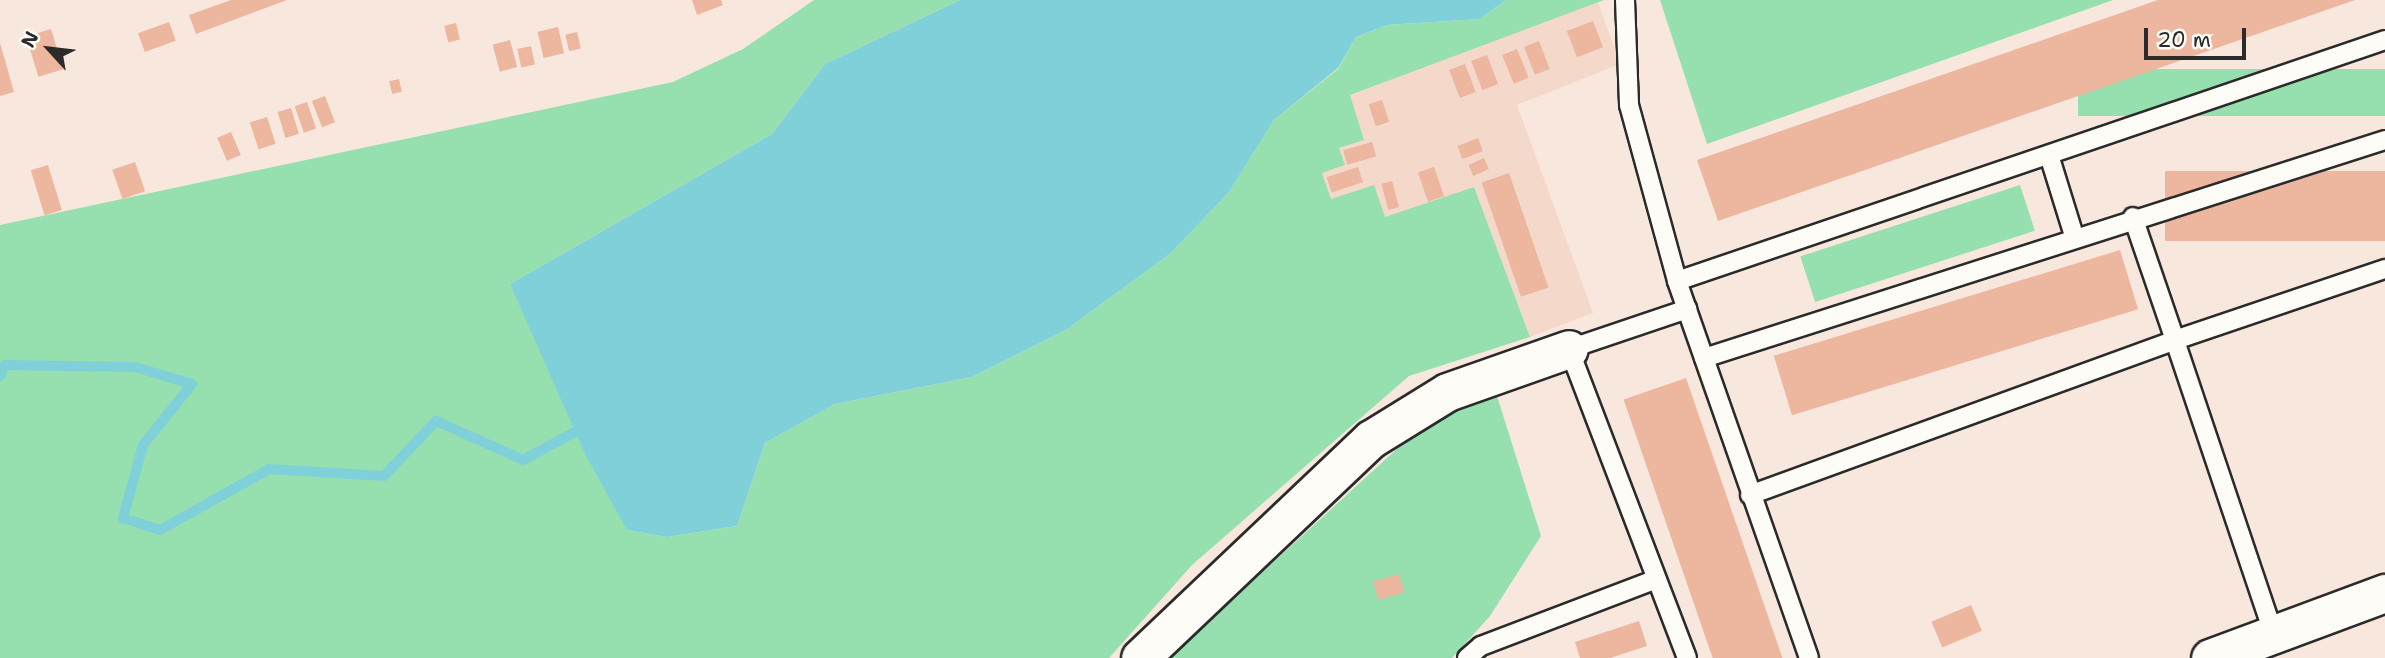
<!DOCTYPE html>
<style>
body{margin:0}
#map{position:relative;width:2385px;height:658px;overflow:hidden;background:#f8e7dd;font-family:"Shantell Sans",sans-serif}
div>[style]{position:absolute}
[style*='--x']{left:calc(var(--x)*1px);top:calc(var(--y)*1px);width:calc(var(--w)*1px);rotate:calc(var(--a)*1deg)}
.built>*{inset:0;background:#f4d8ca}
.green>*{inset:0;background:#96e0af;transform-origin:0 0}
.water>*{inset:0;background:#7fd0d8}
.stream>*{height:10px;margin:-5px;padding:0 5px;transform-origin:5px;border-radius:5px;background:#7fd0d8}
.building>*{inset:0;background:#ecb69f;transform-origin:0 0}
.roads{filter:drop-shadow(2px 0 #2b2b2b) drop-shadow(-2px 0 #2b2b2b) drop-shadow(0 2px #2b2b2b) drop-shadow(0 -2px #2b2b2b)}
.service>*{height:18px;margin:-9px;padding:0 9px;transform-origin:9px;border-radius:9px;background:#fdfcf7}
.minor>*{height:37px;margin:-18.5px;padding:0 18.5px;transform-origin:18.5px;border-radius:18.5px;background:#fdfcf7}
span{translate:-50% -50%;white-space:nowrap;text-align:center;line-height:1.15;-webkit-text-stroke:5px #fdfcf7;paint-order:stroke}
.north{position:absolute;left:14px;top:14px;width:70px;height:70px;-webkit-text-stroke:5px #fdfcf7;paint-order:stroke;rotate:297deg;font-size:19px;font-weight:700;line-height:28px;text-align:center;color:#2b2b2b}
.north::after{content:'';display:block;margin:auto;width:24px;height:32px;background:#2b2b2b;clip-path:polygon(50% 0,100% 100%,50% 72%,0 100%)}
.scale{position:absolute;left:2144px;top:28px;width:102px;height:32px;box-sizing:border-box;border:4px solid #2b2b2b;border-top:0;padding-left:9px;font-size:21px;line-height:24px;white-space:nowrap;color:#2b2b2b;-webkit-text-stroke:5px #fdfcf7;paint-order:stroke}
</style>
<div id="map">
<div class="built">
<i style="clip-path:polygon(1598px 2px,1620px 64px,1517px 105px,1593px 313px,1530px 337px,1474px 187px,1384px 218px,1330px 199px,1322px 173px,1344px 165px,1339px 148px,1349px 95px)"></i>
</div>
<div class="green">
<i style="clip-path:polygon(814px 0,960px 0,825px 64px,772px 134px,510px 284px,627px 530px,667px 537px,737px 526px,765px 443px,835px 404px,972px 377px,1066px 330px,1171px 253px,1229px 192px,1274px 120px,1338px 69px,1356px 37px,1387px 25px,1479px 19px,1506px 0,1604px 0,1350px 95px,1364px 140px,1339px 148px,1345px 165px,1322px 173px,1331px 199px,1374px 185px,1385px 217px,1474px 187px,1530px 337px,1409px 376px,1192px 565px,1109px 658px,0 658px,0 225px,673px 82px,743px 49px)"></i>
<i style="clip-path:polygon(1660px 0,2113px 0,1707px 144px)"></i>
<i style="left:2385px;top:69px;width:47px;height:307px;rotate:90deg"></i>
<i style="left:2020px;top:185px;width:48px;height:231px;rotate:72deg"></i>
<i style="clip-path:polygon(1496px 393px,1541px 536px,1490px 616px,1452px 658px,1169px 658px,1436px 413px)"></i>
</div>
<div class="water">
<i style="clip-path:polygon(960px 0,1506px 0,1479px 19px,1387px 25px,1356px 37px,1338px 68px,1274px 120px,1229px 192px,1171px 253px,1066px 330px,972px 377px,835px 404px,765px 443px,737px 526px,667px 537px,627px 530px,585px 454px,510px 284px,772px 134px,825px 64px)"></i>
</div>
<div class="stream">
<i style="--x:0;--y:376;--w:12;--a:-66"></i>
<i style="--x:5;--y:365;--w:130;--a:0.9"></i>
<i style="--x:135;--y:367;--w:59;--a:16.6"></i>
<i style="--x:192;--y:384;--w:78;--a:128.8"></i>
<i style="--x:143;--y:445;--w:76;--a:105.3"></i>
<i style="--x:123;--y:518;--w:39;--a:18"></i>
<i style="--x:160;--y:530;--w:125;--a:-29.2"></i>
<i style="--x:269;--y:469;--w:115;--a:3.5"></i>
<i style="--x:384;--y:476;--w:76;--a:-46.6"></i>
<i style="--x:436;--y:421;--w:95;--a:24.1"></i>
<i style="--x:523;--y:460;--w:72;--a:-28.4"></i>
</div>
<div class="building">
<i style="clip-path:polygon(231px 0,287px 0,196px 34px,189px 15px)"></i>
<i style="clip-path:polygon(692px 0,721px 0,723px 5px,697px 15px)"></i>
<i style="clip-path:polygon(2158px 0,2355px 0,1718px 221px,1697px 160px)"></i>
<i style="left:1593px;top:21px;width:28px;height:28px;rotate:69deg"></i>
<i style="left:169px;top:22px;width:20px;height:33px;rotate:70deg"></i>
<i style="left:456px;top:23px;width:17px;height:12px;rotate:77deg"></i>
<i style="left:558px;top:27px;width:27px;height:21px;rotate:77deg"></i>
<i style="left:51px;top:29px;width:42px;height:26px;rotate:73deg"></i>
<i style="left:577px;top:32px;width:17px;height:12px;rotate:77deg"></i>
<i style="left:510px;top:40px;width:28px;height:18px;rotate:75deg"></i>
<i style="left:1539px;top:41px;width:30px;height:16px;rotate:69deg"></i>
<i style="clip-path:polygon(0 43px,14px 92px,0 96px)"></i>
<i style="left:531px;top:46px;width:19px;height:14px;rotate:78deg"></i>
<i style="left:1517px;top:49px;width:31px;height:16px;rotate:68deg"></i>
<i style="left:1487px;top:55px;width:31px;height:17px;rotate:69deg"></i>
<i style="left:1465px;top:64px;width:30px;height:17px;rotate:69deg"></i>
<i style="left:399px;top:79px;width:13px;height:10px;rotate:77deg"></i>
<i style="left:325px;top:96px;width:28px;height:14px;rotate:69deg"></i>
<i style="left:1382px;top:100px;width:23px;height:14px;rotate:72deg"></i>
<i style="left:307px;top:102px;width:28px;height:13px;rotate:71deg"></i>
<i style="left:291px;top:108px;width:27px;height:14px;rotate:73deg"></i>
<i style="left:267px;top:117px;width:28px;height:18px;rotate:72deg"></i>
<i style="left:231px;top:132px;width:25px;height:15px;rotate:67deg"></i>
<i style="left:1478px;top:138px;width:14px;height:22px;rotate:69deg"></i>
<i style="left:1372px;top:142px;width:15px;height:30px;rotate:74deg"></i>
<i style="left:1484px;top:158px;width:12px;height:17px;rotate:66deg"></i>
<i style="left:135px;top:162px;width:31px;height:24px;rotate:71deg"></i>
<i style="left:48px;top:165px;width:47px;height:18px;rotate:73deg"></i>
<i style="left:1358px;top:167px;width:16px;height:33px;rotate:72deg"></i>
<i style="left:1434px;top:167px;width:31px;height:17px;rotate:71deg"></i>
<i style="left:2385px;top:171px;width:70px;height:220px;rotate:90deg"></i>
<i style="left:1509px;top:173px;width:121px;height:29px;rotate:71deg"></i>
<i style="left:1392px;top:181px;width:27px;height:11px;rotate:75deg"></i>
<i style="left:2120px;top:250px;width:62px;height:362px;rotate:73deg"></i>
<i style="left:1686px;top:378px;width:296px;height:66px;rotate:71deg"></i>
<i style="left:1399px;top:574px;width:19px;height:27px;rotate:74deg"></i>
<i style="left:1971px;top:605px;width:28px;height:43px;rotate:67deg"></i>
<i style="clip-path:polygon(1639px 621px,1647px 646px,1610px 658px,1580px 658px,1575px 642px)"></i>
</div>
<div class="roads">
<div class="service">
<i style="--x:1625;--y:0;--w:105;--a:87.8"></i>
<i style="--x:1629;--y:105;--w:182;--a:74.7"></i>
<i style="--x:1677;--y:281;--w:399;--a:70.7"></i>
<i style="--x:2049;--y:155;--w:85;--a:72.8"></i>
<i style="--x:1677;--y:281;--w:748;--a:-18.8"></i>
<i style="--x:1704;--y:358;--w:715;--a:-17.75"></i>
<i style="--x:1750;--y:495;--w:452;--a:-20"></i>
<i style="--x:2175;--y:340;--w:130;--a:-108.9"></i>
<i style="--x:2274;--y:635;--w:311;--a:-108.6"></i>
<i style="--x:2175;--y:340;--w:222;--a:-18.7"></i>
<i style="--x:1467;--y:658;--w:18;--a:-41"></i>
<i style="--x:1481;--y:646;--w:187;--a:-20.9"></i>
<i style="--x:1687;--y:658;--w:331;--a:-110.9"></i>
<i style="--x:1569;--y:349;--w:125;--a:-18.7"></i>
</div>
<div class="minor">
<i style="--x:1140;--y:658;--w:318;--a:-43.5"></i>
<i style="--x:1371;--y:439;--w:89;--a:-31.7"></i>
<i style="--x:1447;--y:392;--w:129;--a:-19.4"></i>
<i style="--x:2210;--y:658;--w:187;--a:-20.4"></i>
</div>
</div>
<div class="north">N</div>
<div class="scale">20 m</div>
</div>
